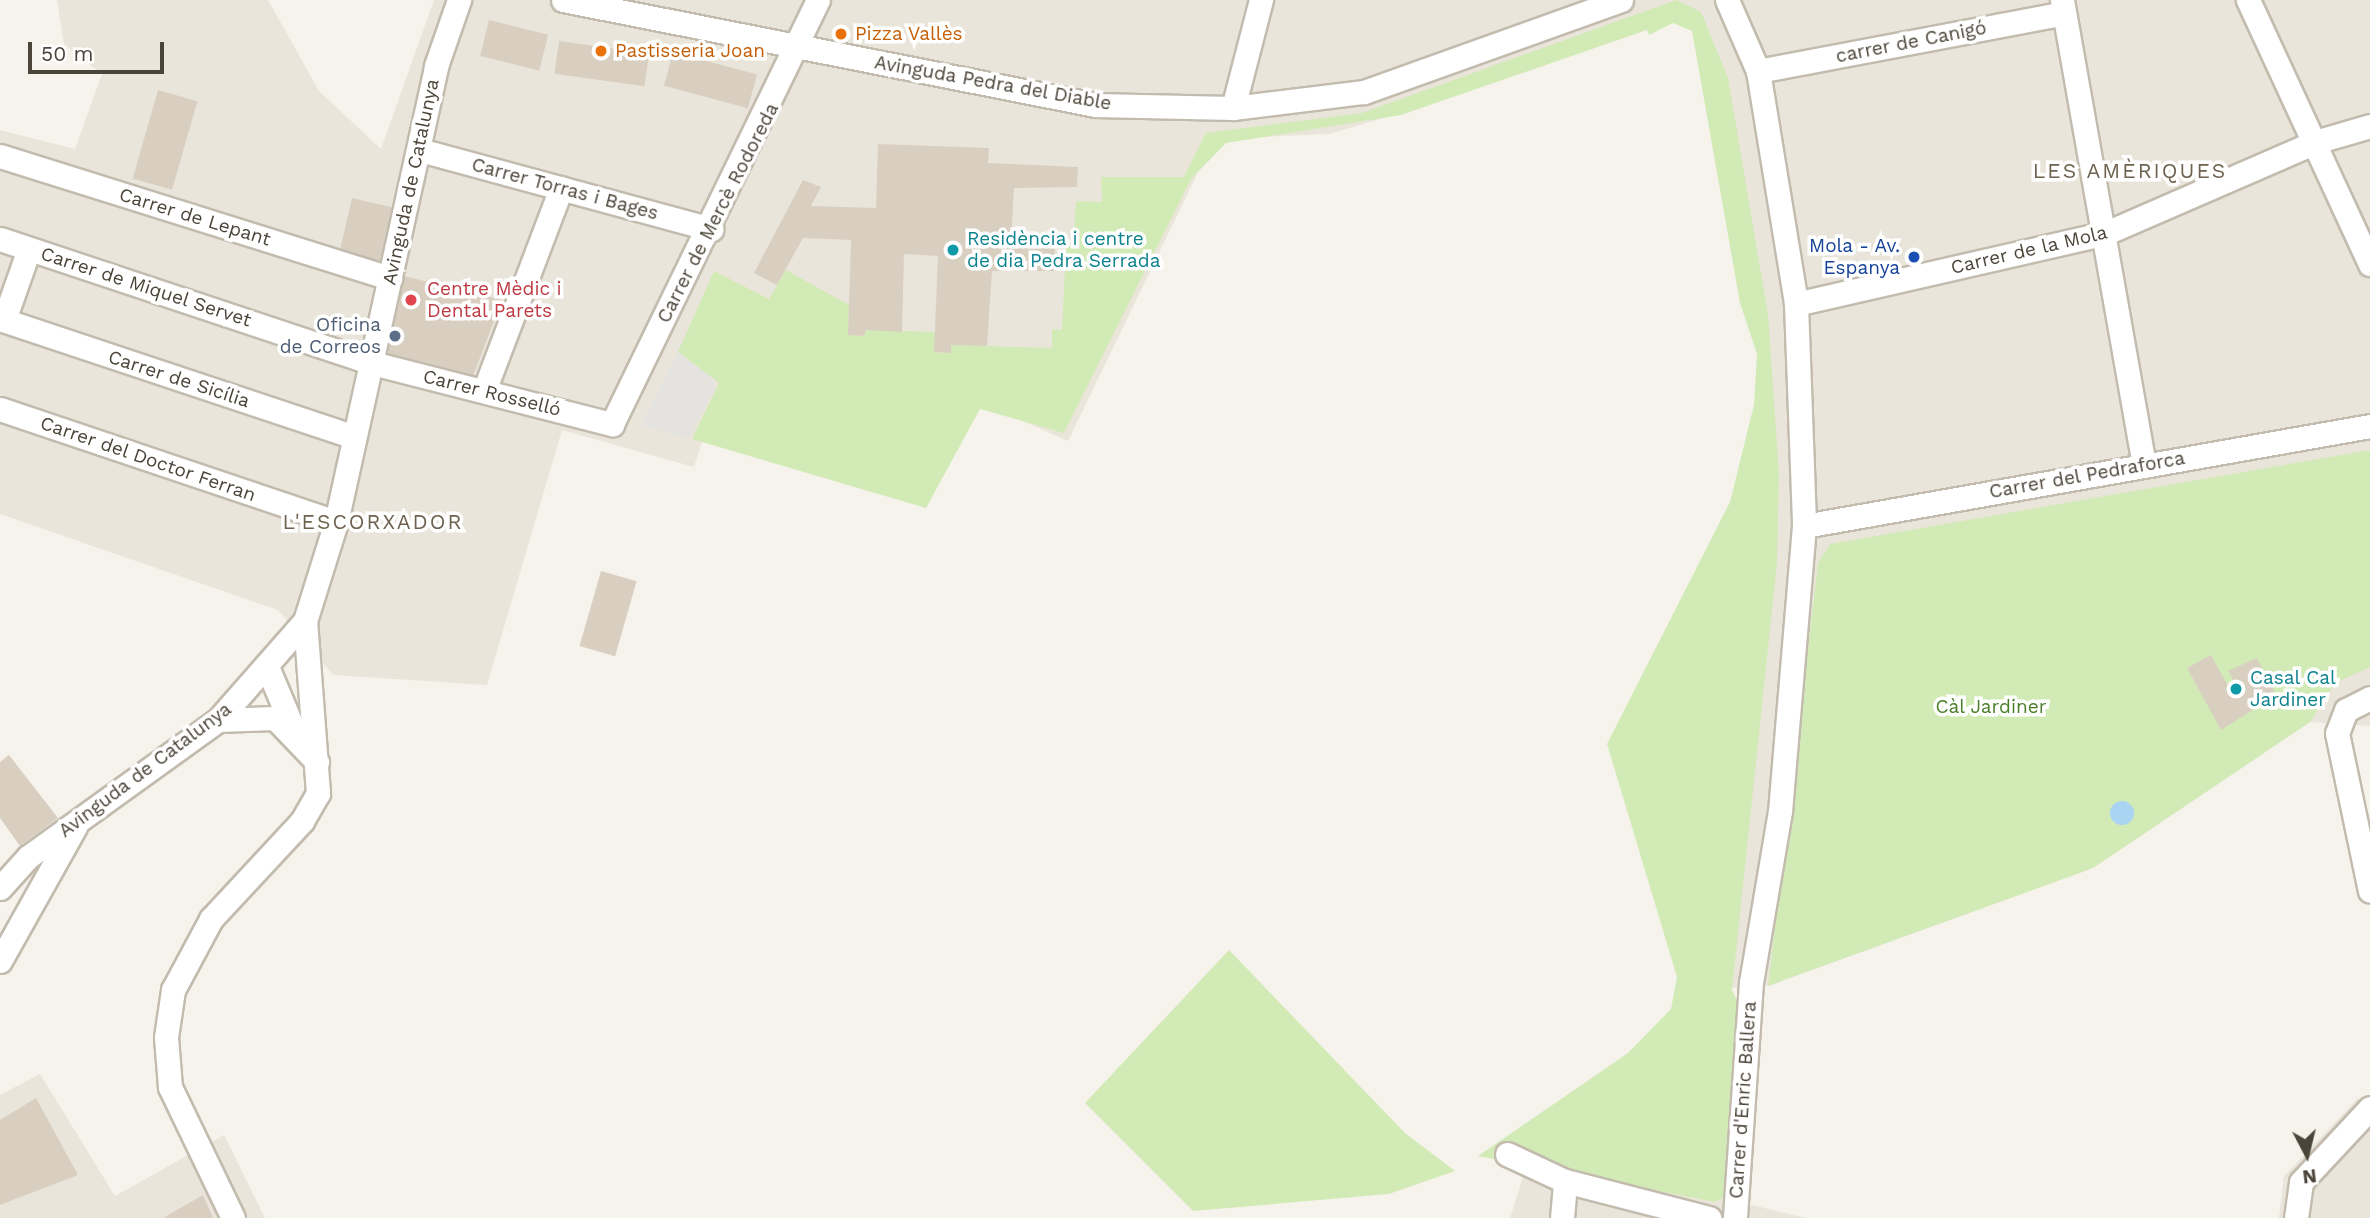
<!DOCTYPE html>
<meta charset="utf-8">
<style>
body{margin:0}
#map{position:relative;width:2370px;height:1218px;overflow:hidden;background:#f6f3ec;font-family:"Work Sans",sans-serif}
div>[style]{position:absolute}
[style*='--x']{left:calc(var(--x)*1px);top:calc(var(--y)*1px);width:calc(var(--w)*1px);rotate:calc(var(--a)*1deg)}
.residential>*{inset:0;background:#eae5da}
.green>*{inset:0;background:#d2eab5}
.parking>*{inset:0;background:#e5e3e0}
.water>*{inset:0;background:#a9d4f2}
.round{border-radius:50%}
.building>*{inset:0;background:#d8cfc1;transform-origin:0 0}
.roads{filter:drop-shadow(2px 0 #c2bbae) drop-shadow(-2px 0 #c2bbae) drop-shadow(0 2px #c2bbae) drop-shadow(0 -2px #c2bbae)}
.minor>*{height:23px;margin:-11.5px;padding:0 11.5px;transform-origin:11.5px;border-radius:11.5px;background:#fff}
.dots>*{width:19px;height:19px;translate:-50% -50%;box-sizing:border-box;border:4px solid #fff;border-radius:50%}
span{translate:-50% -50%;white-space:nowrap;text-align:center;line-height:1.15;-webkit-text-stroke:7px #fff;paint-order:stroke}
.food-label{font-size:19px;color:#c56008}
.left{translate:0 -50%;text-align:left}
.street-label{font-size:19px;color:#4b4439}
.culture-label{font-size:19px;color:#0d838f}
.transit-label{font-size:19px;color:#164399}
.right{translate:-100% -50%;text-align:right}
.health-label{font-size:19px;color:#be3a42}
.service-label{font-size:19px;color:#4e5e75}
.park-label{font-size:19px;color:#4a7f2a}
.neighbourhood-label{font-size:21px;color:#6e6250;letter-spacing:2px}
.north{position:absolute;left:2272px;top:1120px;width:70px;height:70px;-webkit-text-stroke:5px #fff;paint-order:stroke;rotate:173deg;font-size:19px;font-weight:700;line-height:28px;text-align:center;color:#4b4439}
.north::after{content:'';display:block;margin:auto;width:24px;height:32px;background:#4b4439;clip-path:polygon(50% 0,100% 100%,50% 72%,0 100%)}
.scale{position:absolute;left:28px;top:42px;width:136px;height:32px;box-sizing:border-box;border:4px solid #4b4439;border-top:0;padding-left:9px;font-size:21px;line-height:24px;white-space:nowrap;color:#4b4439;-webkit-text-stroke:5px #fff;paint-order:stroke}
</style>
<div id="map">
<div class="residential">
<i style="clip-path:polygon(57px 0,268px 0,319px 91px,381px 149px,434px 0,2370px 0,2370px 726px,2310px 722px,2093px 868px,1768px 986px,1727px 988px,1759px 335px,1717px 73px,1684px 8px,1424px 106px,1329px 134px,1214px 139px,1068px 441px,747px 299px,694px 467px,562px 430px,487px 685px,333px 675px,278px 610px,0 514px,0 130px,75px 149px,102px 74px,64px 44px)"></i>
<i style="clip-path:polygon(40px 1074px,115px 1196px,224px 1135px,265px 1218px,0 1218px,0 1095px)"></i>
<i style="clip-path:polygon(2358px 1098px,2370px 1105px,2370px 1218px,2279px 1218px,2284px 1176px)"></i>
<i style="clip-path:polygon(1531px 1152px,1806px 1218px,1510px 1218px)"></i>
</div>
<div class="green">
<i style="clip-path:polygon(1676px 0,1701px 12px,1728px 78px,1768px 314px,1779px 474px,1777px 563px,1732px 990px,1743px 1013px,1723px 1198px,1715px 1202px,1478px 1156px,1628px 1053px,1671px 1009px,1677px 977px,1607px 744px,1730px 502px,1754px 405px,1757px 354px,1740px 303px,1692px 31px,1673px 23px,1649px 35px,1647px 30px,1401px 115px,1226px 143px,1191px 179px,1064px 433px,980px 409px,926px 508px,692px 439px,719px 383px,678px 352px,714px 271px,769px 299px,786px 270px,849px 305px,848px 335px,864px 336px,866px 330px,935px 332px,934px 352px,950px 353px,951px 345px,1052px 348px,1052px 329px,1062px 330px,1066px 245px,1073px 246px,1076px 201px,1102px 202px,1101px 177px,1184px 177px,1206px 133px,1362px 113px)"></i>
<i style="clip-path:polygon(2370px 450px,2370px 667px,2335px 683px,2310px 722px,2093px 868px,1768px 986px,1818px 563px,1830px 544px)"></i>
<i style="clip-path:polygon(1229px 950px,1405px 1133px,1455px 1171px,1389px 1194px,1193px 1211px,1085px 1103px)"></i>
</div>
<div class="parking">
<i style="clip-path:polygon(678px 352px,711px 377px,716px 388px,688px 439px,641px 425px)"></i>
</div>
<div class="water">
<i class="round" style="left:2110px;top:801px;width:24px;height:24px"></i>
</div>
<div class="building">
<i style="left:489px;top:20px;width:61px;height:37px;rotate:14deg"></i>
<i style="left:559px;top:41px;width:91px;height:33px;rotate:8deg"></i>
<i style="left:673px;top:52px;width:87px;height:35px;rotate:15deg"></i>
<i style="left:158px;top:90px;width:41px;height:92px;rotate:16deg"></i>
<i style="clip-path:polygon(878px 144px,989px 148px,988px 163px,1078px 167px,1077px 187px,1014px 188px,1011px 244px,1055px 246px,1054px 271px,992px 271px,987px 346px,951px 345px,951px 353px,934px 352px,938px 256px,904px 254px,902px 332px,866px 330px,864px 336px,848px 335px,851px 240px,803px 238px,777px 285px,754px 273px,803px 180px,821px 187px,811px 206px,876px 208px)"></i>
<i style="left:352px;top:198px;width:41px;height:64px;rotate:13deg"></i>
<i style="clip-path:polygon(404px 276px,502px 300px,470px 384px,386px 363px)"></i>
<i style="left:601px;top:571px;width:37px;height:78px;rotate:16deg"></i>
<i style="clip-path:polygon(2211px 655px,2227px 684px,2234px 681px,2228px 671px,2257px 658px,2276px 695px,2221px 730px,2187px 668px)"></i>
<i style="clip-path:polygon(9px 755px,58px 818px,20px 846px,0 818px,0 762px)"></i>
<i style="clip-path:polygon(36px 1098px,78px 1175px,0 1205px,0 1120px)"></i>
<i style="clip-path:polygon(203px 1195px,213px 1218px,163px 1218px)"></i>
</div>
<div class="roads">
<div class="minor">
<i style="--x:563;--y:0;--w:542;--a:11.16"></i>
<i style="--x:1095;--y:105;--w:138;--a:1.2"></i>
<i style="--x:1233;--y:108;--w:132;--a:-7"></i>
<i style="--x:1364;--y:92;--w:273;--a:-19.7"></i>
<i style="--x:1727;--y:0;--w:77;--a:66.4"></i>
<i style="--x:1758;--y:71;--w:236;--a:80.7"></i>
<i style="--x:1796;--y:304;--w:222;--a:87.9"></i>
<i style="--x:1804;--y:526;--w:286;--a:94.8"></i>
<i style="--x:1780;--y:811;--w:173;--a:99.6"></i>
<i style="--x:1751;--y:982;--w:237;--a:93.9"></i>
<i style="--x:2062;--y:0;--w:472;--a:80"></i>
<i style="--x:2248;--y:0;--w:291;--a:65.2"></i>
<i style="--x:1758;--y:71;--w:311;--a:-10.7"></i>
<i style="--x:1233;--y:108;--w:112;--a:-75.5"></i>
<i style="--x:420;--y:150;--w:302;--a:15.2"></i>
<i style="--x:0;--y:156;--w:409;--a:17.4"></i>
<i style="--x:0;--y:239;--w:392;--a:18.4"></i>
<i style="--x:372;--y:363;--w:248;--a:14.3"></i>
<i style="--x:612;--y:424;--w:471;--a:-64.1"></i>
<i style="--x:1796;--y:304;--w:318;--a:-12.9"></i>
<i style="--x:2106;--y:233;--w:228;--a:-23.5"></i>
<i style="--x:2315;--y:142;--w:57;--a:-16.2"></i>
<i style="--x:0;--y:319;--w:373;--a:18.4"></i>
<i style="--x:4;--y:320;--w:75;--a:-70.6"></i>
<i style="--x:484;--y:391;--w:217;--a:-69.2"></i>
<i style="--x:0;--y:409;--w:354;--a:18.6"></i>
<i style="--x:1804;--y:526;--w:575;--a:-10.02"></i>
<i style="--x:268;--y:669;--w:67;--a:67.2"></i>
<i style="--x:2370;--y:698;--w:27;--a:153"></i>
<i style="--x:2346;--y:710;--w:25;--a:111"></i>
<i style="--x:2337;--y:733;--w:161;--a:78.2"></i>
<i style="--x:218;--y:720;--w:57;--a:-2"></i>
<i style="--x:275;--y:718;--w:61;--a:46.3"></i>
<i style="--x:0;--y:888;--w:42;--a:-47.9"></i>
<i style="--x:28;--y:857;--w:234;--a:-35.8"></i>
<i style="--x:218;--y:720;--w:132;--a:-48.7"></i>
<i style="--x:305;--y:621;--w:104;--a:-72.6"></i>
<i style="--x:336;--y:522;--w:467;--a:-77.6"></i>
<i style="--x:436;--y:66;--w:70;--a:-70.8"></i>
<i style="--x:0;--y:961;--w:154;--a:-60.8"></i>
<i style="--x:1507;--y:1154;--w:64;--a:25"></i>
<i style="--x:1565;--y:1181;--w:149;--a:14.4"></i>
<i style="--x:233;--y:1218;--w:145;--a:-115.7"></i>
<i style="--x:170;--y:1087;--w:50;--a:-94.6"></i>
<i style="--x:166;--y:1037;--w:48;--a:-81.5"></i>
<i style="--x:173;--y:990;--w:81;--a:-61.8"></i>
<i style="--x:211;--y:919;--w:134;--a:-47.1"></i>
<i style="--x:302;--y:821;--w:32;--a:-60"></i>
<i style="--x:318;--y:793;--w:172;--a:-94.3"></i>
<i style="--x:1562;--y:1218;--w:37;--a:-85"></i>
<i style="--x:2296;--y:1218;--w:36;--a:-82"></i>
<i style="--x:2301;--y:1182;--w:101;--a:-47"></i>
</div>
</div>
<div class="dots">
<i style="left:841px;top:34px;background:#e8710a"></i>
<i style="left:601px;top:51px;background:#e8710a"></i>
<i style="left:953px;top:250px;background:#0f9aa8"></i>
<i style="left:1914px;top:257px;background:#1a4fb4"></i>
<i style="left:411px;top:300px;background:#e0444e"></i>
<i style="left:395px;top:336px;background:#5c6f8a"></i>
<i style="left:2236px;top:689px;background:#0f9aa8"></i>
</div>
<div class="food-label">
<span class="left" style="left:855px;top:34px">Pizza Vallès</span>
<span class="left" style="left:615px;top:51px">Pastisseria Joan</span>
</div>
<div class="street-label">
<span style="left:1911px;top:42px;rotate:-11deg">carrer de Canigó</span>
<span style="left:993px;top:83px;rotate:10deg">Avinguda Pedra del Diable</span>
<span style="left:411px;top:182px;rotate:-78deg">Avinguda de Catalunya</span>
<span style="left:565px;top:189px;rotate:15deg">Carrer Torras i Bages</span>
<span style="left:718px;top:213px;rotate:-63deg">Carrer de Mercè Rodoreda</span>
<span style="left:195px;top:217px;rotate:17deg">Carrer de Lepant</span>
<span style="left:2029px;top:250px;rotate:-13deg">Carrer de la Mola</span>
<span style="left:146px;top:287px;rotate:18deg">Carrer de Miquel Servet</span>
<span style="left:179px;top:379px;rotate:18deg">Carrer de Sicília</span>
<span style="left:492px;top:393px;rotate:14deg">Carrer Rosselló</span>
<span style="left:148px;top:459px;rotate:19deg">Carrer del Doctor Ferran</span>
<span style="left:2087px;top:475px;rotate:-10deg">Carrer del Pedraforca</span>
<span style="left:145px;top:770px;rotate:-37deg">Avinguda de Catalunya</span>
<span style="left:1743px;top:1100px;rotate:-86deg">Carrer d'Enric Ballera</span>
</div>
<div class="culture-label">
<span class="left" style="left:967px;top:250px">Residència i centre<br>de dia Pedra Serrada</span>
<span class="left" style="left:2250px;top:689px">Casal Cal<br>Jardiner</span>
</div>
<div class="transit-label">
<span class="right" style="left:1900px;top:257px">Mola - Av.<br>Espanya</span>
</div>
<div class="health-label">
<span class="left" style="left:427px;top:300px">Centre Mèdic i<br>Dental Parets</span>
</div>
<div class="service-label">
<span class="right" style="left:381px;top:336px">Oficina<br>de Correos</span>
</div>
<div class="park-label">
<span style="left:1991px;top:707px">Càl Jardiner</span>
</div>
<div class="neighbourhood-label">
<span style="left:2130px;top:171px">LES AMÈRIQUES</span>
<span style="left:373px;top:522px">L'ESCORXADOR</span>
</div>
<div class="north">N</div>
<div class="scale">50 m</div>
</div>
